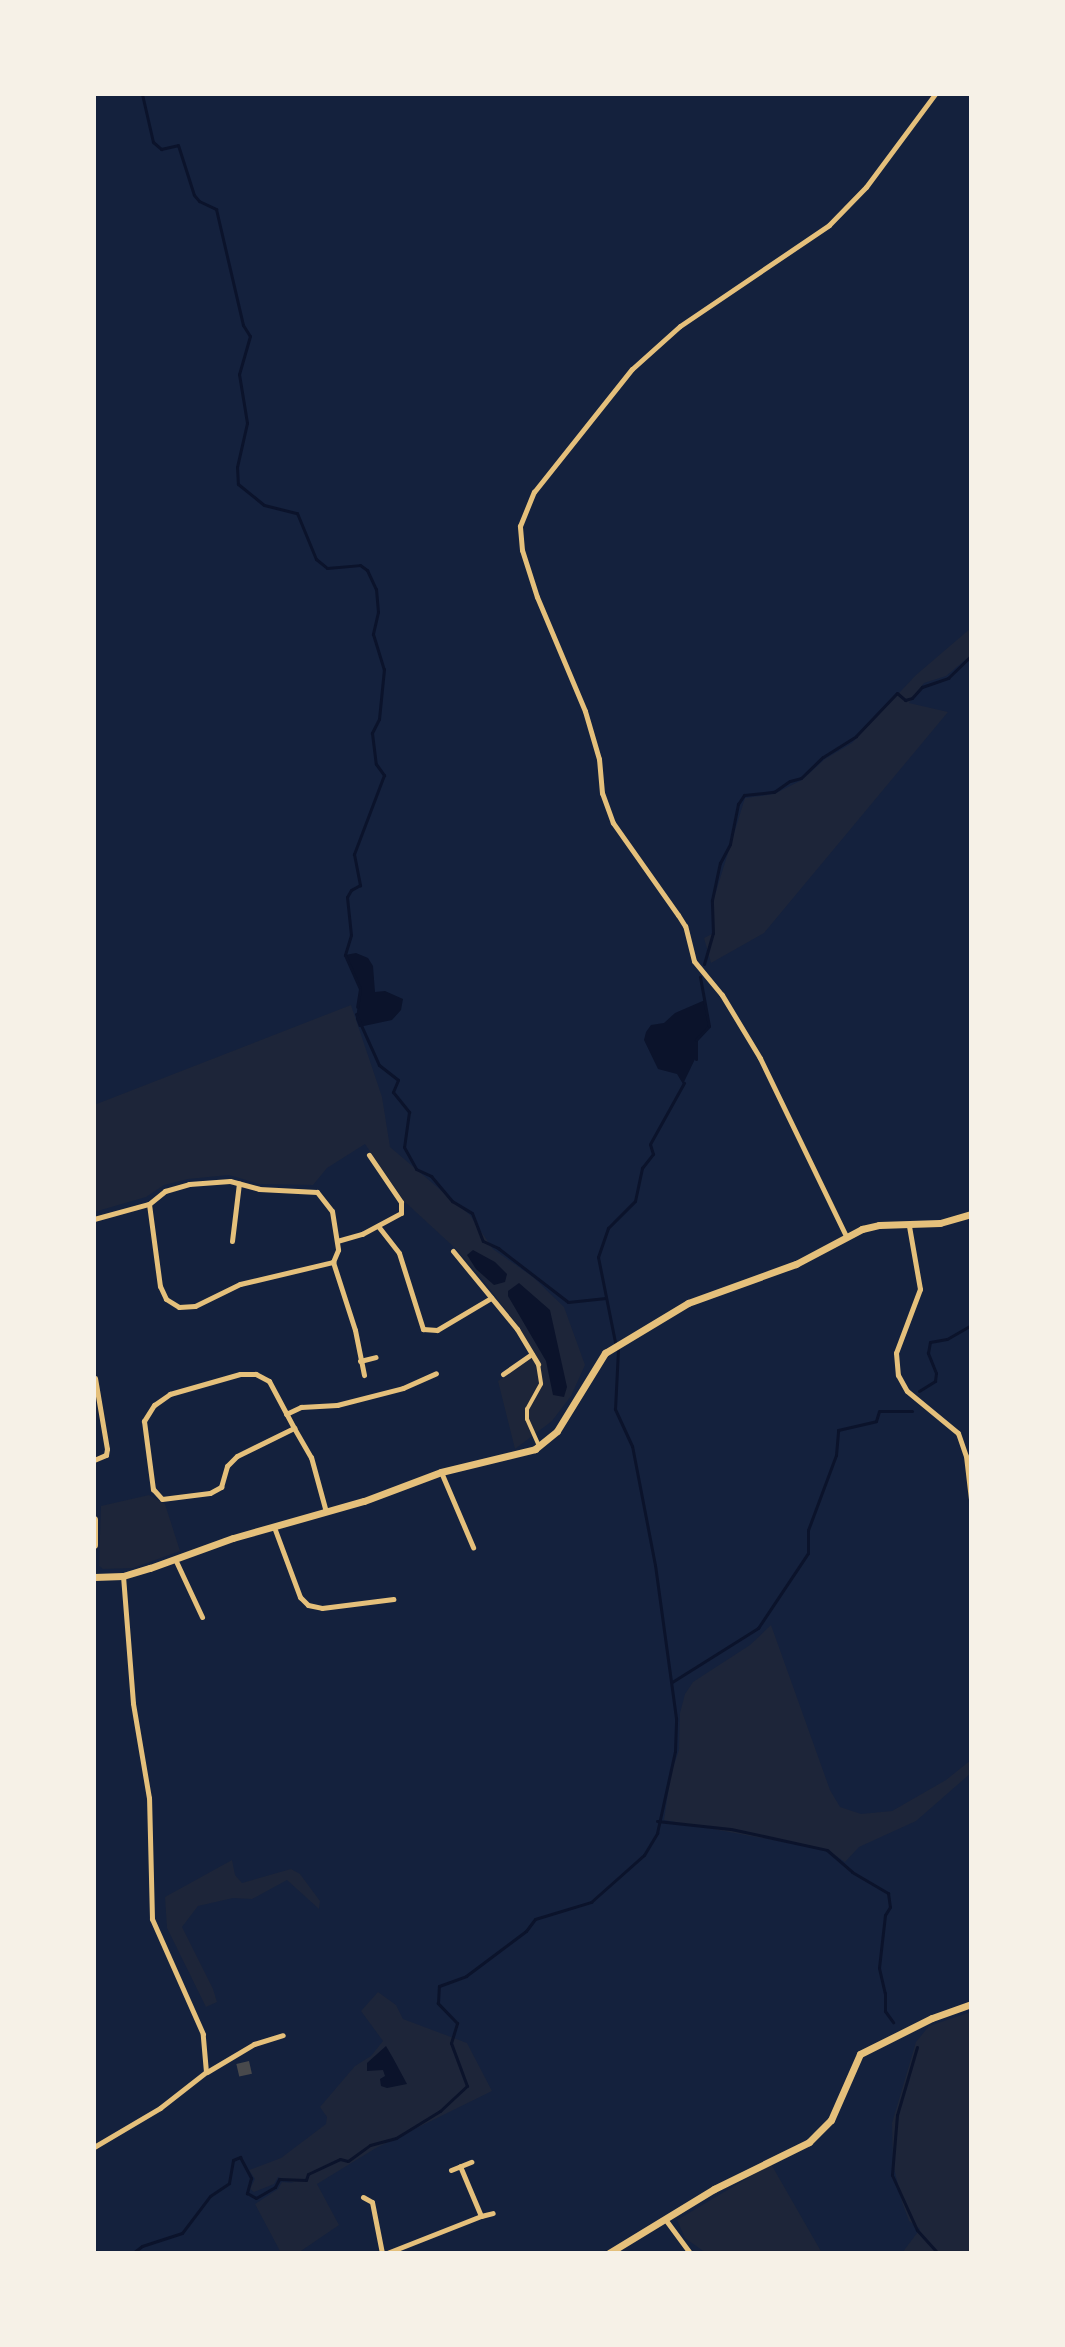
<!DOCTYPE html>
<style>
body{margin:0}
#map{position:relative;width:1065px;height:2347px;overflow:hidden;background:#14213d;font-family:"Noto Sans",sans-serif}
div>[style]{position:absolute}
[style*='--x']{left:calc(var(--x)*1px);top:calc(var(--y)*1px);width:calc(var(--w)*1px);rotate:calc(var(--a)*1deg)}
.green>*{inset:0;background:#1d2539}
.water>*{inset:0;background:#0b132b}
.stream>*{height:3px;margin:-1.5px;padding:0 1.5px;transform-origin:1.5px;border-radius:1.5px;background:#0b132b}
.building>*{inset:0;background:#48494c;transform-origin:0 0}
.pedestrian>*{height:4px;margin:-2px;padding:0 2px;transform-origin:2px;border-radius:2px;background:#e5c07b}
.minor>*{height:5px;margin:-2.5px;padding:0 2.5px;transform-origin:2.5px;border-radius:2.5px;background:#e5c07b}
.tertiary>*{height:7px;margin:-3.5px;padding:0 3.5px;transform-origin:3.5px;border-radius:3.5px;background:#e5c07b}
.primary>*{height:8px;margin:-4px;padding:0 4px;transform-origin:4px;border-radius:4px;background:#e5c07b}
span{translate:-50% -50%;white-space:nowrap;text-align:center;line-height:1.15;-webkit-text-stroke:7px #f6f1e7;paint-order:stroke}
.frame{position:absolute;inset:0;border:96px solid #f6f1e7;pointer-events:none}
</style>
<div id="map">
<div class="green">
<i style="clip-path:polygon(971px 628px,971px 655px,946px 676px,924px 683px,909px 703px,948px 712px,764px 933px,711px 963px,704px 938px,714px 933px,714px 898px,745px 798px,774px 794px,802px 780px,825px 759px,852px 743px,916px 675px)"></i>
<i style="clip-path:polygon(351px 1005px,382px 1097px,390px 1147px,470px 1215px,493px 1249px,533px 1277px,564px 1307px,585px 1365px,571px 1396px,552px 1421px,515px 1449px,498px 1381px,535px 1356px,519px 1327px,486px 1284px,456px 1249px,404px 1201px,365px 1144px,327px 1168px,313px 1185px,259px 1184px,229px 1175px,188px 1179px,164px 1185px,146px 1197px,94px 1212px,94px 1105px)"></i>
<i style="clip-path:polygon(149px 1495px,165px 1504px,180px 1551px,133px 1568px,103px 1569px,99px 1566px,101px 1506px)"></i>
<i style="clip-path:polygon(771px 1625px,830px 1790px,840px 1807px,861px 1814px,892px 1811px,946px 1780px,971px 1760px,971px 1773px,916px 1821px,859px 1847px,845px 1862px,827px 1850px,664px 1820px,671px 1773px,679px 1750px,680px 1713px,685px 1694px,693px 1682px,750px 1645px)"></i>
<i style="clip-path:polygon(232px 1860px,235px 1875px,242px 1883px,291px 1869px,300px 1874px,320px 1901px,319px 1909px,287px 1880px,252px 1899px,233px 1898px,198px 1906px,182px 1927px,213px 1989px,217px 2002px,206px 2007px,167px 1928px,165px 1897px)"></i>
<i style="clip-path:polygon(378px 1992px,396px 2005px,403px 2019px,467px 2043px,492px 2091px,376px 2148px,317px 2184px,339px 2225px,298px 2253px,281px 2253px,255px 2204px,278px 2189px,282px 2182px,294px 2183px,278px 2177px,274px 2184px,254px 2192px,250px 2189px,255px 2179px,249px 2170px,281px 2158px,326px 2124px,327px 2117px,320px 2107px,355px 2066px,371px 2056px,383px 2041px,361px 2011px)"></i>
<i style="clip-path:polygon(971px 2012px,971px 2253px,902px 2253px,920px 2229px,909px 2221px,902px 2202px,893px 2164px,892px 2123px,916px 2042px,929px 2026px)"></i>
<i style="clip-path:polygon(771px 2164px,822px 2253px,706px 2253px,685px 2238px,677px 2220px)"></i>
</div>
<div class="water">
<i style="clip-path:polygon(356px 953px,368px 958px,373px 966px,375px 992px,385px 991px,403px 999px,401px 1010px,392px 1020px,359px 1027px,356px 1019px,360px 989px,345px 955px)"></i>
<i style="clip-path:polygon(705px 1000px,709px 1026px,696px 1040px,696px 1057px,683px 1084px,677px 1074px,658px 1069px,644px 1040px,646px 1032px,651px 1025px,664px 1023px,675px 1013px)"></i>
<i style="clip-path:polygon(473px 1250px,495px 1262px,507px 1274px,505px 1282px,494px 1285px,476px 1269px,467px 1255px)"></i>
<i style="clip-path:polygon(519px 1283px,550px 1310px,567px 1387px,564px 1397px,553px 1395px,546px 1361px,508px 1296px,508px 1291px)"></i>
<i style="clip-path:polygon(386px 2046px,393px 2058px,407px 2084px,387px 2088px,381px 2086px,380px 2079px,385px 2076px,383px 2070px,367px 2071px,367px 2063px)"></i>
</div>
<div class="stream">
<i style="--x:142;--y:94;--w:49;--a:77.1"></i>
<i style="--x:153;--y:142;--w:11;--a:41"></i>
<i style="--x:161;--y:149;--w:17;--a:-13"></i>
<i style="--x:178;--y:145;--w:52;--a:72.3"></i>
<i style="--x:194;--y:195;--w:8;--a:50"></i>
<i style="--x:199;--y:201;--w:19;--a:25"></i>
<i style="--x:216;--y:209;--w:119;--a:76.9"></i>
<i style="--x:243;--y:325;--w:13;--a:58"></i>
<i style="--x:250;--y:336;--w:40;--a:106"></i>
<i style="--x:239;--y:374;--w:50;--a:80.7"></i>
<i style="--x:247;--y:423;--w:45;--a:102.8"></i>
<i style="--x:237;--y:467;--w:17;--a:87"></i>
<i style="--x:238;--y:484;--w:33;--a:39"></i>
<i style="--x:264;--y:505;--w:34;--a:14"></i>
<i style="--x:297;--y:513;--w:50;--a:67.6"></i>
<i style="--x:316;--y:559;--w:14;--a:39"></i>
<i style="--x:327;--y:568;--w:33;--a:-5"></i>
<i style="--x:360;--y:565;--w:9;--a:36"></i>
<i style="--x:367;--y:570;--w:21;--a:65"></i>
<i style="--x:376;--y:589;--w:23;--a:85"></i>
<i style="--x:378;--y:612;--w:23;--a:103"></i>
<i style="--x:373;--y:634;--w:37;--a:73"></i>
<i style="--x:384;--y:669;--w:50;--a:95.7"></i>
<i style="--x:379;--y:719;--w:16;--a:117"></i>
<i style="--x:372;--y:733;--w:31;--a:83"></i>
<i style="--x:376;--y:764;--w:14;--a:54"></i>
<i style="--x:384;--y:775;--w:85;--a:110.8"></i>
<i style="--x:354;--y:854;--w:32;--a:79"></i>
<i style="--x:360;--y:885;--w:10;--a:151"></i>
<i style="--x:351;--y:890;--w:8;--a:120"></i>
<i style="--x:347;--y:897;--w:38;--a:84"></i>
<i style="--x:351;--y:935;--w:21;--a:107"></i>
<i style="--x:345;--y:955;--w:37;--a:66"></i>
<i style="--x:360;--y:989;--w:18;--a:99"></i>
<i style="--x:704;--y:964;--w:32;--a:-74"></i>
<i style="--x:713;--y:933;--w:33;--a:-92"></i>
<i style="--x:712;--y:900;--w:38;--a:-78"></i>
<i style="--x:720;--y:863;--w:21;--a:-62"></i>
<i style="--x:730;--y:844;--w:41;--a:-78.7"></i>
<i style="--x:738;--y:804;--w:11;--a:-56"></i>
<i style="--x:744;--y:795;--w:30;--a:-6"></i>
<i style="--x:774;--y:792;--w:19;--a:-35"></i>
<i style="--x:790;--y:781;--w:11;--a:-15"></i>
<i style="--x:801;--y:778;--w:30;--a:-44"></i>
<i style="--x:823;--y:757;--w:39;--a:-32"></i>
<i style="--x:856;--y:736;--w:59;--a:-46.4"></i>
<i style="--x:897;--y:693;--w:11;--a:41"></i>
<i style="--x:905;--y:700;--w:7;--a:-16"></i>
<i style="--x:912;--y:698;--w:15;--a:-48"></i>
<i style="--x:922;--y:687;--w:28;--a:-19"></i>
<i style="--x:948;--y:678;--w:32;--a:-44"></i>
<i style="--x:356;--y:1014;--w:56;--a:65.7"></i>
<i style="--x:379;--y:1065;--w:24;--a:38"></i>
<i style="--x:398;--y:1080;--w:13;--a:113"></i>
<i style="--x:393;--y:1092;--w:26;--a:51"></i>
<i style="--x:409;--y:1112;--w:35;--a:98"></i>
<i style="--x:404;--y:1147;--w:25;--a:61"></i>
<i style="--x:416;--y:1169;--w:17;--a:25"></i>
<i style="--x:431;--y:1176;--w:33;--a:50"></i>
<i style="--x:452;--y:1201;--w:23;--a:31"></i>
<i style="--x:472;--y:1213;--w:30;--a:69"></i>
<i style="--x:483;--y:1241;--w:17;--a:25"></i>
<i style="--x:498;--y:1248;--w:88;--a:37.6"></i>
<i style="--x:568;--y:1302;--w:38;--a:-6"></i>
<i style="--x:696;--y:1059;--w:19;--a:-90"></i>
<i style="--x:696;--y:1040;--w:19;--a:-47"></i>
<i style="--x:709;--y:1026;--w:50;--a:-100.4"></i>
<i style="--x:615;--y:1342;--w:87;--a:-101.3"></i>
<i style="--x:598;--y:1257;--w:31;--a:-71"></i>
<i style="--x:608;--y:1228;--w:38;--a:-45"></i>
<i style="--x:635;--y:1201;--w:34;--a:-78"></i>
<i style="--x:642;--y:1168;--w:18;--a:-52"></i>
<i style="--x:653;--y:1154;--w:10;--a:-107"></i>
<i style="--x:650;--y:1144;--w:70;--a:-60.9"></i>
<i style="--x:919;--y:1391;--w:19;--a:-32"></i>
<i style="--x:935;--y:1381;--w:8;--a:-83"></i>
<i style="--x:936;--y:1373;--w:22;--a:-112"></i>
<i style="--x:928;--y:1353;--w:11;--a:-80"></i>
<i style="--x:930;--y:1342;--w:17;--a:-10"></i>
<i style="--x:947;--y:1339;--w:28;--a:-30"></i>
<i style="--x:672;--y:1682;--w:102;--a:-32.1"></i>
<i style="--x:758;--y:1628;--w:90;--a:-56.3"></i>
<i style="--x:808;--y:1553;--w:23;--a:-90"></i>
<i style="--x:808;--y:1530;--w:80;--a:-69.5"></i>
<i style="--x:836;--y:1455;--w:25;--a:-85"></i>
<i style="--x:838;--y:1430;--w:39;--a:-13"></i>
<i style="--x:876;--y:1421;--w:10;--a:-73"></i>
<i style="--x:879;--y:1411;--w:33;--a:0"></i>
<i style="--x:657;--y:1821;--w:74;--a:6.2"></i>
<i style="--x:731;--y:1829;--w:98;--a:12.3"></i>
<i style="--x:827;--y:1850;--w:33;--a:41"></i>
<i style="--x:852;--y:1872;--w:42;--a:30.3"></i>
<i style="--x:888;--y:1893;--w:14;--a:82"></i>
<i style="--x:890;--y:1907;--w:9;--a:122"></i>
<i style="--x:885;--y:1915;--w:53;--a:96.5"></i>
<i style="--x:879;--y:1968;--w:26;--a:77"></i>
<i style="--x:885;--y:1993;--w:18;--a:90"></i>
<i style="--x:885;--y:2011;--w:14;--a:54"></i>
<i style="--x:917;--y:2047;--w:71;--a:106.4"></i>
<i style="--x:897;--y:2115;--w:60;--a:94.8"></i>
<i style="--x:892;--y:2175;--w:60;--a:65.6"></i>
<i style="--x:917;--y:2230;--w:31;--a:48"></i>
<i style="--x:133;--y:2253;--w:11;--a:-38"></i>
<i style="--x:142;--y:2246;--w:42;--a:-18"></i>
<i style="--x:182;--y:2233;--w:46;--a:-52.9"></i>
<i style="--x:210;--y:2196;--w:23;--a:-34"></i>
<i style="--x:229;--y:2183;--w:23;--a:-80"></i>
<i style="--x:233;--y:2160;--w:8;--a:-23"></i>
<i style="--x:240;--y:2157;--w:24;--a:62"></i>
<i style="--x:251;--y:2178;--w:16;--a:105"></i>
<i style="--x:247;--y:2193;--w:10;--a:29"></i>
<i style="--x:256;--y:2198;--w:22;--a:-30"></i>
<i style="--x:275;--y:2187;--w:9;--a:-63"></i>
<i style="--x:279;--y:2179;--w:27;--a:2"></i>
<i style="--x:306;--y:2180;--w:6;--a:-72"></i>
<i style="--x:308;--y:2174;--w:35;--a:-25"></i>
<i style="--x:340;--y:2159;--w:8;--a:14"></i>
<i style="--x:348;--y:2161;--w:27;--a:-36"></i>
<i style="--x:370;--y:2145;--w:27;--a:-15"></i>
<i style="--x:396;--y:2138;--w:52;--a:-31.5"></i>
<i style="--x:440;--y:2111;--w:37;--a:-43"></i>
<i style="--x:467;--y:2086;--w:46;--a:-110.4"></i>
<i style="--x:451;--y:2043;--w:21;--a:-73"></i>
<i style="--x:457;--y:2023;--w:28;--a:-134"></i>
<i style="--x:438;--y:2003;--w:17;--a:-87"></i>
<i style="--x:439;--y:1986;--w:29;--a:-20"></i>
<i style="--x:466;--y:1976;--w:75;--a:-36.9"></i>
<i style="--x:526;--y:1931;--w:15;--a:-53"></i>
<i style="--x:535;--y:1919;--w:59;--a:-16.9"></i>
<i style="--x:591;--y:1902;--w:71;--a:-41.6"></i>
<i style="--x:644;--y:1855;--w:26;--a:-59"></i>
<i style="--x:657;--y:1833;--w:84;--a:-77.6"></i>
<i style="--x:675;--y:1751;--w:33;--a:-88"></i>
<i style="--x:676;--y:1718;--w:154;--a:-97.8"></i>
<i style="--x:655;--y:1565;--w:121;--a:-100.9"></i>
<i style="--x:632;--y:1446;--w:41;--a:-114.7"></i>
<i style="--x:615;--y:1409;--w:59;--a:-87.1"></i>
</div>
<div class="building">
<i style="left:249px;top:2061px;width:13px;height:13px;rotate:77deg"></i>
</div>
<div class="pedestrian">
<i style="--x:538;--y:1364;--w:20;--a:81"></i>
<i style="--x:541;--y:1384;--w:29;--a:119"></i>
<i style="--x:527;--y:1409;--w:10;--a:90"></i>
<i style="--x:527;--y:1419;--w:30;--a:66"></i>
</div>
<div class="minor">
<i style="--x:149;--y:1204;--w:83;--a:82.4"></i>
<i style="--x:160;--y:1286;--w:14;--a:65"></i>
<i style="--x:166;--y:1299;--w:15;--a:32"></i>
<i style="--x:179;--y:1307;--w:16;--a:-4"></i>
<i style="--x:195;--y:1306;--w:50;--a:-26.1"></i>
<i style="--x:240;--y:1284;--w:96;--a:-13.3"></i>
<i style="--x:94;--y:1219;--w:57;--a:-15.3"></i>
<i style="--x:149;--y:1204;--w:21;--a:-39"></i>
<i style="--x:165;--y:1191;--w:25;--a:-16"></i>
<i style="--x:189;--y:1184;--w:41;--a:-4.2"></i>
<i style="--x:230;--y:1181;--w:30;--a:15"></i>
<i style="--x:259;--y:1189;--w:58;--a:3"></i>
<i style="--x:317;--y:1192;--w:24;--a:52"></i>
<i style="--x:332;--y:1211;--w:39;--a:81"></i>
<i style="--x:338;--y:1250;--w:13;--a:113"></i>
<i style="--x:333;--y:1262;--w:71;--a:72.1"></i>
<i style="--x:355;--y:1330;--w:46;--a:78.7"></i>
<i style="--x:378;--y:1226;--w:34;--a:52"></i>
<i style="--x:399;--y:1253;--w:80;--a:72.5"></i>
<i style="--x:423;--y:1329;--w:14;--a:4"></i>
<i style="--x:437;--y:1330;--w:63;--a:-30.7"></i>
<i style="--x:909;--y:1226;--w:64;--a:80.1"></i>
<i style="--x:920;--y:1289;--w:68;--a:110.6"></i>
<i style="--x:896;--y:1353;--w:22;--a:85"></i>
<i style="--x:898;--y:1375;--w:18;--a:61"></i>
<i style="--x:907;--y:1391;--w:66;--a:39.5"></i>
<i style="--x:958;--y:1433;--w:24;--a:71"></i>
<i style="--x:966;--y:1456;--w:43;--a:83.4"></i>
<i style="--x:846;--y:1236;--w:198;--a:-115.8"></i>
<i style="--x:760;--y:1058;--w:74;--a:-121.1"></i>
<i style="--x:722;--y:995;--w:44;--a:-129.5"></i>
<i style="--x:694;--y:961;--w:36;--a:-104"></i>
<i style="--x:685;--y:926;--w:13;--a:-122"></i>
<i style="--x:678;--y:915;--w:113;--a:-125.2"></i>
<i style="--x:613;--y:823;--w:32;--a:-110"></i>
<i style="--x:602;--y:793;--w:34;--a:-95"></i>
<i style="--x:599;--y:759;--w:50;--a:-106.3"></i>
<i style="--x:585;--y:711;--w:124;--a:-112.8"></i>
<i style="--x:537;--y:597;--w:49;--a:-107.7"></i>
<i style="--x:522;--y:550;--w:24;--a:-95"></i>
<i style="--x:520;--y:526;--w:37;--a:-68"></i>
<i style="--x:534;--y:492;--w:157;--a:-51.5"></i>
<i style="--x:632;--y:369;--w:64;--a:-41.9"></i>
<i style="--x:680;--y:326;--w:180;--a:-34.1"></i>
<i style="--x:829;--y:225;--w:53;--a:-45.8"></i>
<i style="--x:866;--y:187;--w:116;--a:-53.4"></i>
<i style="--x:232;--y:1241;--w:58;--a:-83.1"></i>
<i style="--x:337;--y:1241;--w:26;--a:-16"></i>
<i style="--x:362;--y:1234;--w:44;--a:-28.3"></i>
<i style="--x:401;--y:1213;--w:11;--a:-90"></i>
<i style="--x:401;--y:1202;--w:57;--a:-124.2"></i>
<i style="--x:453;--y:1251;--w:101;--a:50.6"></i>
<i style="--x:517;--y:1329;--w:41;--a:59"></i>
<i style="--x:360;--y:1361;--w:16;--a:-14"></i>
<i style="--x:503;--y:1374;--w:35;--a:-35"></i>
<i style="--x:286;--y:1414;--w:17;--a:-25"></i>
<i style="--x:301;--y:1407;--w:36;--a:-3"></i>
<i style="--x:337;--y:1405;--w:68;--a:-14.4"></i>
<i style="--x:403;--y:1388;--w:36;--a:-24"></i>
<i style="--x:294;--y:1428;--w:53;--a:-118"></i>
<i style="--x:269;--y:1381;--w:15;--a:-152"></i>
<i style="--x:256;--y:1374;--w:16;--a:180"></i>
<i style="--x:240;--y:1374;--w:73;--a:164.1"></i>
<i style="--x:170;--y:1394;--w:19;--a:145"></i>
<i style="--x:154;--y:1405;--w:19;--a:122"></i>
<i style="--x:144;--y:1421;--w:69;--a:82.5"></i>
<i style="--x:153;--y:1489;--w:13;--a:48"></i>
<i style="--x:162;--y:1499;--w:48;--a:-7.1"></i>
<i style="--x:210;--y:1493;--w:13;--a:-29"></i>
<i style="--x:221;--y:1487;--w:22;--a:-74"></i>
<i style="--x:227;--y:1466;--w:14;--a:-45"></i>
<i style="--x:237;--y:1456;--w:64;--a:-26.2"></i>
<i style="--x:294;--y:1428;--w:34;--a:60"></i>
<i style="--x:311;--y:1457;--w:57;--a:74.7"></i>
<i style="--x:94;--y:1460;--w:13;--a:-23"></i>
<i style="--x:106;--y:1455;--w:6;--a:-81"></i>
<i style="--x:107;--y:1449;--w:72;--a:-99.6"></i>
<i style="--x:441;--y:1472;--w:82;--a:66.9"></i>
<i style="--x:274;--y:1527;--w:75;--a:69.6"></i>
<i style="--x:300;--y:1597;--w:11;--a:45"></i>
<i style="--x:308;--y:1605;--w:14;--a:12"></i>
<i style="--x:322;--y:1608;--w:72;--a:-7.2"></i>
<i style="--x:175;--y:1559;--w:64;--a:65"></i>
<i style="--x:207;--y:2072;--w:55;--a:-30.8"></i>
<i style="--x:254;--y:2044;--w:30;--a:-17"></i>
<i style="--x:94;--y:2147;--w:77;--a:-30.6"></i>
<i style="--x:160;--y:2108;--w:58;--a:-38"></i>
<i style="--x:206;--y:2072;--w:38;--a:-95"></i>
<i style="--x:203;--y:2034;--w:126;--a:-113.9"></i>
<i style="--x:152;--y:1919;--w:121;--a:-91.4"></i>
<i style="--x:149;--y:1798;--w:96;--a:-99.6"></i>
<i style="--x:133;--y:1703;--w:127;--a:-94.5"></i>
<i style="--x:451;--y:2170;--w:22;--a:-22"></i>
<i style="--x:363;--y:2197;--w:10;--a:29"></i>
<i style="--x:372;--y:2202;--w:52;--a:78.9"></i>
<i style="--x:481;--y:2216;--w:12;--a:-14"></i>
<i style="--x:665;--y:2219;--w:42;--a:53.7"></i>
<i style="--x:387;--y:2253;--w:101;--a:-21.5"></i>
<i style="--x:481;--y:2216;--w:54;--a:-112.8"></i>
</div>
<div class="tertiary">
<i style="--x:94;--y:1577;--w:29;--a:-2"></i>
<i style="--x:123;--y:1576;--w:28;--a:-17"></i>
<i style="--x:150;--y:1568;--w:88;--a:-19.9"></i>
<i style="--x:233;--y:1538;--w:136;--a:-15.8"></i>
<i style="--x:364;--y:1501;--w:82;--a:-20.6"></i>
<i style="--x:441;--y:1472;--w:97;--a:-13.7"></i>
<i style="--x:535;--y:1449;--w:28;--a:-39"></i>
<i style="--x:557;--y:1431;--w:92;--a:-58.4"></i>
<i style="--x:605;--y:1353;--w:97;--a:-31.1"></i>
<i style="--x:688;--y:1303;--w:115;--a:-19.9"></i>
<i style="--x:796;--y:1264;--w:75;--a:-27.9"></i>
<i style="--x:862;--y:1229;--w:17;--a:-13"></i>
<i style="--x:879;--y:1225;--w:61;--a:-1.9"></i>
<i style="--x:940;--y:1223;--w:32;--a:-16"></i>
<i style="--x:609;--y:2253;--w:123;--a:-31.4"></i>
<i style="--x:714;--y:2189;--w:106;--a:-26.3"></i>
<i style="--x:809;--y:2142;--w:31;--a:-45"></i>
<i style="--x:831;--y:2120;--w:72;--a:-66.3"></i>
<i style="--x:860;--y:2054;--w:80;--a:-26.6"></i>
<i style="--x:932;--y:2018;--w:41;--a:-19.7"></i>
</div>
<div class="primary">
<i style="--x:94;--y:1520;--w:25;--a:90"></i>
</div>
<div class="frame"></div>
</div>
